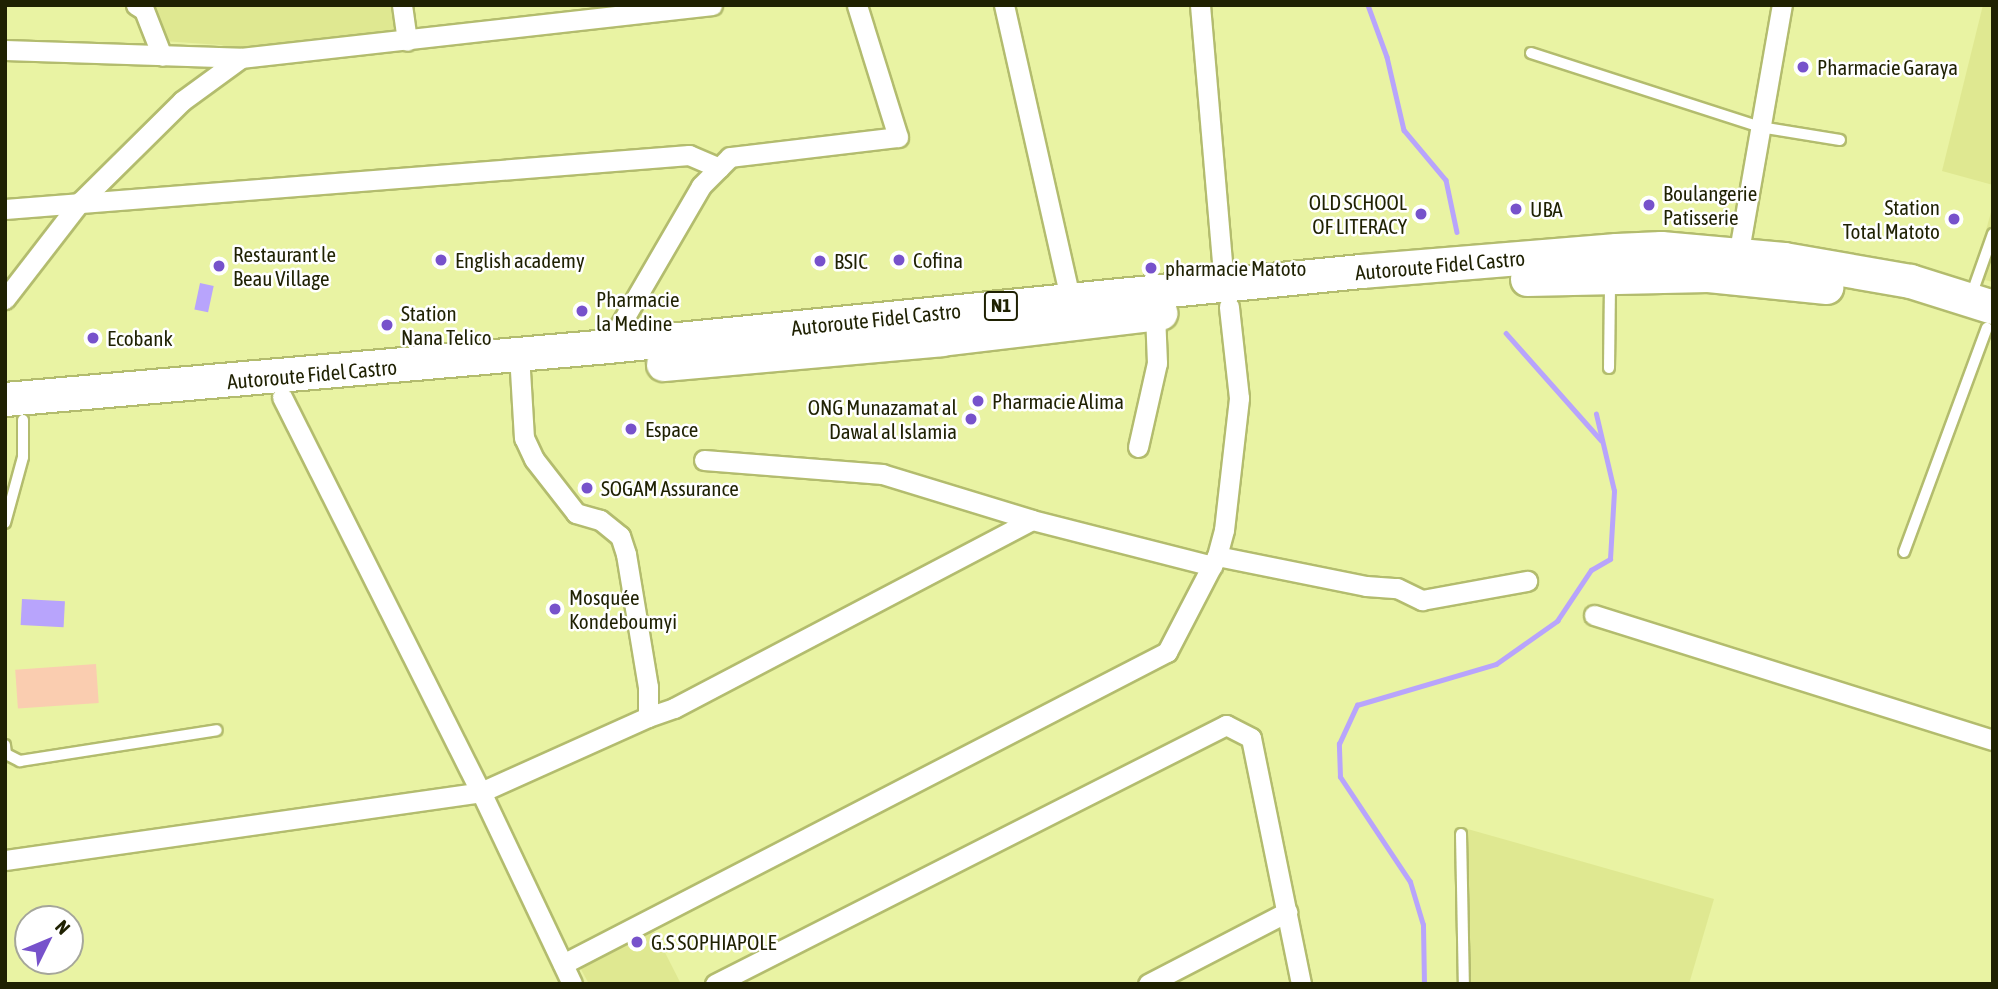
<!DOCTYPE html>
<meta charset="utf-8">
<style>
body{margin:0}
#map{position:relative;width:1998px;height:989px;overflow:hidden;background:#e9f3a3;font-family:"Asap Condensed",sans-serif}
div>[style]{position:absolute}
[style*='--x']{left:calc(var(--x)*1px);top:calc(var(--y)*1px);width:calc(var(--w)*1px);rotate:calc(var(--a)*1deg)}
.built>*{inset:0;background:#dfe891}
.green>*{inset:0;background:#facdb0;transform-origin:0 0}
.water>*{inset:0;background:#b8a4fc;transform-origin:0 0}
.stream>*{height:4.5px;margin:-2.25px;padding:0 2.25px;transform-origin:2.25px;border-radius:2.25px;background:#b8a4fc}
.roads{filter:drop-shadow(2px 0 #b3bc6e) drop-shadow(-2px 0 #b3bc6e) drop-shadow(0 2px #b3bc6e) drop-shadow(0 -2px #b3bc6e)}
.lane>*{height:10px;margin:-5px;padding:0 5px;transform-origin:5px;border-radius:5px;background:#fff}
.street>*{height:19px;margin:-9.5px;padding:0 9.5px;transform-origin:9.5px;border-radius:9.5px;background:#fff}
.highway>*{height:33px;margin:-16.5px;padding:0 16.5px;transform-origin:16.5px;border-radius:16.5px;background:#fff}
.dots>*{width:19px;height:19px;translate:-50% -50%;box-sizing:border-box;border:4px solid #fff;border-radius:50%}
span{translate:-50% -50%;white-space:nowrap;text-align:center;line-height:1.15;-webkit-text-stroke:5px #fff;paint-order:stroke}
.shield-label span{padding:2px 5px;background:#fff;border:2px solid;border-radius:5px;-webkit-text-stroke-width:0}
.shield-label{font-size:19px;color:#1f2102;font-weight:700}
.poi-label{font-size:21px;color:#1f2102}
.left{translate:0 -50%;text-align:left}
.right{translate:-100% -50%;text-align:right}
.street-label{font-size:21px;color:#1f2102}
.frame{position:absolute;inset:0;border:7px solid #1f2102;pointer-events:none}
.north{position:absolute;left:14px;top:905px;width:70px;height:70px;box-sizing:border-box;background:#fff;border:2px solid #a5a69a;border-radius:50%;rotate:47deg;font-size:19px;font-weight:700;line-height:28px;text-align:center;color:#1f2102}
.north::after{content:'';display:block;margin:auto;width:24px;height:32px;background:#7752cb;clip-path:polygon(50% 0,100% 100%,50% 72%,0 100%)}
</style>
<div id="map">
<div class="built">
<i style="clip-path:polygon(154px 5px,394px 5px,397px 32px,243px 53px,221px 45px,163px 41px)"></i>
<i style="clip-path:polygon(1983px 5px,1993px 5px,1993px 185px,1942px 171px)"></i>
<i style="clip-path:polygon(1993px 205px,1993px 282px,1973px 277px)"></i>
<i style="clip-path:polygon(1464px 828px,1714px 899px,1689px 984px,1470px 984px)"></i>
<i style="clip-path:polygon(650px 923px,681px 984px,589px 984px,577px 962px)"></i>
</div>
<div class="green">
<i style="left:96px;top:664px;width:39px;height:81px;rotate:86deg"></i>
</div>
<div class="water">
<i style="left:200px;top:283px;width:14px;height:27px;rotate:12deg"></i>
<i style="left:22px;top:599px;width:43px;height:26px;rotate:3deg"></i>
</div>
<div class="stream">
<i style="--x:1368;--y:5;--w:55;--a:69.9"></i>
<i style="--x:1387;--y:57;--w:75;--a:76.9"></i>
<i style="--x:1404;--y:130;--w:65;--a:50"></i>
<i style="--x:1446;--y:180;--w:53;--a:78.1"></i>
<i style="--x:1506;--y:333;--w:143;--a:48.4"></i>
<i style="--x:1424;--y:984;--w:59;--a:-91"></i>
<i style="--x:1423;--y:925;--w:45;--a:-106.8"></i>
<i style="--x:1410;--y:882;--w:126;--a:-123.7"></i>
<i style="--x:1340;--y:777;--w:33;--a:-92"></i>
<i style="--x:1339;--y:744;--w:43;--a:-65.2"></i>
<i style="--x:1357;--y:705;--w:145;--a:-16.4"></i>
<i style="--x:1496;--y:664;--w:75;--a:-35.2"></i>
<i style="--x:1557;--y:621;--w:61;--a:-56.3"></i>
<i style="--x:1591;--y:570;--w:22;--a:-30"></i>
<i style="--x:1610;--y:559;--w:68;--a:-86.6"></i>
<i style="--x:1614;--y:491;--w:79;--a:-103.2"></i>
</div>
<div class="roads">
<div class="lane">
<i style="--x:1531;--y:53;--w:241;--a:17.9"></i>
<i style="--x:1760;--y:127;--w:81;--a:9.2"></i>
<i style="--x:1971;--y:296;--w:66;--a:-70.5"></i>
<i style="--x:1609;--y:368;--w:87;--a:-89.3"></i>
<i style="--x:5;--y:523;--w:68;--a:-74.7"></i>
<i style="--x:23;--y:457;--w:37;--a:-90"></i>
<i style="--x:1904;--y:552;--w:239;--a:-69.7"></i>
<i style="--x:5;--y:745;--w:9;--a:84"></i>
<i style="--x:6;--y:754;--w:16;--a:27"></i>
<i style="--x:20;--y:761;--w:199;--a:-8.9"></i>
<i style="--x:1461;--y:834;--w:150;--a:88.9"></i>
</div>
<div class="street">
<i style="--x:136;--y:5;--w:9;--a:32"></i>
<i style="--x:144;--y:10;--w:49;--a:68.6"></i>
<i style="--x:402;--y:5;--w:36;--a:82"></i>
<i style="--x:1004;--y:5;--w:301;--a:77.3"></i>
<i style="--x:1200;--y:5;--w:281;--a:85.1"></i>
<i style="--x:5;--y:50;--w:236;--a:1.9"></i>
<i style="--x:5;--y:209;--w:686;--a:-4.51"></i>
<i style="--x:689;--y:155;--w:33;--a:23"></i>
<i style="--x:1737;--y:262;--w:261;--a:-80.1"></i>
<i style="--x:5;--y:299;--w:123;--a:-52.3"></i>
<i style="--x:80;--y:202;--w:144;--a:-44.7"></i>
<i style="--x:182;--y:101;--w:73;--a:-36.1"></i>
<i style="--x:241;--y:58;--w:474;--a:-6.4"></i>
<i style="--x:608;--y:346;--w:185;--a:-59.8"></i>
<i style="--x:701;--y:186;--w:41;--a:-45"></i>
<i style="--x:730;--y:157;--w:169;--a:-6.8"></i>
<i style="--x:898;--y:137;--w:138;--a:-107.3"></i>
<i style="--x:282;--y:397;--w:442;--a:63.3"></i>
<i style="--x:481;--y:792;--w:212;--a:64.6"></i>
<i style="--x:1138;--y:447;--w:86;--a:-77.3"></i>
<i style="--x:1157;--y:363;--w:49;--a:-92.3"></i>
<i style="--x:704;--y:460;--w:179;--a:4.5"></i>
<i style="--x:882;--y:474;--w:157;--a:17"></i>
<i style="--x:1217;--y:556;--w:152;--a:11.4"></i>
<i style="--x:1366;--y:586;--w:31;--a:4"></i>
<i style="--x:1397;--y:588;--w:28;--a:26"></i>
<i style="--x:1422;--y:600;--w:107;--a:-10.3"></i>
<i style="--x:1594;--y:615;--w:418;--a:17.4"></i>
<i style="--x:648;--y:717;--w:28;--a:-19"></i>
<i style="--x:674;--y:708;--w:404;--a:-27.7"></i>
<i style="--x:1032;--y:520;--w:186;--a:14.3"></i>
<i style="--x:5;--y:860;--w:481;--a:-8.1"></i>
<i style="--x:481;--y:792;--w:183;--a:-24.2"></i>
<i style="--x:648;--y:717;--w:30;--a:-90"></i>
<i style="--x:648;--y:687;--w:135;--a:-99.4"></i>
<i style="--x:626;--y:554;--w:19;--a:-108"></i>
<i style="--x:620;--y:536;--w:26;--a:-141"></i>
<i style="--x:600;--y:520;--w:25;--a:-164"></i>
<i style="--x:576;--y:513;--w:68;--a:-127.9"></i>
<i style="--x:534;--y:459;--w:23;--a:-115"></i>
<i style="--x:524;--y:438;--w:84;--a:-93.4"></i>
<i style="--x:563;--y:964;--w:680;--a:-27.32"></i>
<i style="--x:1167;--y:652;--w:108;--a:-62.5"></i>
<i style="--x:1217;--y:556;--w:27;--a:-75"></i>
<i style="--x:1224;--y:530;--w:133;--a:-83.5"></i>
<i style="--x:1239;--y:398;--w:92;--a:-96.3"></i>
<i style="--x:715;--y:984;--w:573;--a:-26.88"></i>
<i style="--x:1226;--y:725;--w:28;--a:27"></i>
<i style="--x:1251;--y:738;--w:251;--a:78.5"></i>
<i style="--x:1148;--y:984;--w:157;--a:-27.4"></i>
</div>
<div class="highway">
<i style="--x:1527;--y:279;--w:181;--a:-1.3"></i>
<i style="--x:1708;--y:275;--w:119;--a:5.8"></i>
<i style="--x:663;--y:364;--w:279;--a:-5.1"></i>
<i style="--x:941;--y:339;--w:221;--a:-6.8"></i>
<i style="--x:5;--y:399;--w:605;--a:-5.02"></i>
<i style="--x:608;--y:346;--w:757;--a:-5.69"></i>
<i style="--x:1361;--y:271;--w:256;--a:-4.7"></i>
<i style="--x:1616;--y:250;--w:45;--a:-2.5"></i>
<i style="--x:1661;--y:248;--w:123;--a:5.1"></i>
<i style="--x:1784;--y:259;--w:128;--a:9.9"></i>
<i style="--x:1910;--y:281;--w:87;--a:17.4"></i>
</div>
</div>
<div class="dots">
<i style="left:1803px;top:67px;background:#7752cb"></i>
<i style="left:1649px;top:205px;background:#7752cb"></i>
<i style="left:1516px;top:209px;background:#7752cb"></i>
<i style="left:1421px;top:214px;background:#7752cb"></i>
<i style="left:1954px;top:219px;background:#7752cb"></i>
<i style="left:441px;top:260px;background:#7752cb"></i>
<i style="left:899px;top:260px;background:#7752cb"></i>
<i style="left:820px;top:261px;background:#7752cb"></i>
<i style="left:219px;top:266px;background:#7752cb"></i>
<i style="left:1151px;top:268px;background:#7752cb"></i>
<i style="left:582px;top:311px;background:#7752cb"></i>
<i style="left:387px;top:325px;background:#7752cb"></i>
<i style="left:93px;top:338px;background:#7752cb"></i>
<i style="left:978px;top:401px;background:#7752cb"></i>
<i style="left:971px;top:419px;background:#7752cb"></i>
<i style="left:631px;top:429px;background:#7752cb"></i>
<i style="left:587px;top:488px;background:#7752cb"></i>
<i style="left:555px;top:609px;background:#7752cb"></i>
<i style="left:637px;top:942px;background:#7752cb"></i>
</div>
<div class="shield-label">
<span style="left:1001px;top:306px">N1</span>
</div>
<div class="poi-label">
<span class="left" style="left:1817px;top:67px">Pharmacie Garaya</span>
<span class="left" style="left:1663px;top:205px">Boulangerie<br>Patisserie</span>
<span class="right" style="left:1407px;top:214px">OLD SCHOOL<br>OF LITERACY</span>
<span class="right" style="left:1940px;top:219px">Station<br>Total Matoto</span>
<span class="left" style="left:1530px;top:209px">UBA</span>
<span class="left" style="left:233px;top:266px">Restaurant le<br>Beau Village</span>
<span class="left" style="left:455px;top:260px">English academy</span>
<span class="left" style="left:913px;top:260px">Cofina</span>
<span class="left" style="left:834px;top:261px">BSIC</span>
<span class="left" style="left:1165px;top:268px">pharmacie Matoto</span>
<span class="left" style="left:596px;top:311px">Pharmacie<br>la Medine</span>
<span class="left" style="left:401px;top:325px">Station<br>Nana Telico</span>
<span class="left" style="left:107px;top:338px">Ecobank</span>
<span class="left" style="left:992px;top:401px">Pharmacie Alima</span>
<span class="right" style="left:957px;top:419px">ONG Munazamat al<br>Dawal al Islamia</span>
<span class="left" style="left:645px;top:429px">Espace</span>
<span class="left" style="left:601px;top:488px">SOGAM Assurance</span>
<span class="left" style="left:569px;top:609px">Mosquée<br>Kondeboumyi</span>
<span class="left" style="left:651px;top:942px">G.S SOPHIAPOLE</span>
</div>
<div class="street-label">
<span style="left:1440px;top:265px;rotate:-5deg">Autoroute Fidel Castro</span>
<span style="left:876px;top:319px;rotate:-6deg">Autoroute Fidel Castro</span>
<span style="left:312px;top:374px;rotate:-5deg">Autoroute Fidel Castro</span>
</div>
<div class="frame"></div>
<div class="north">N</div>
</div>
